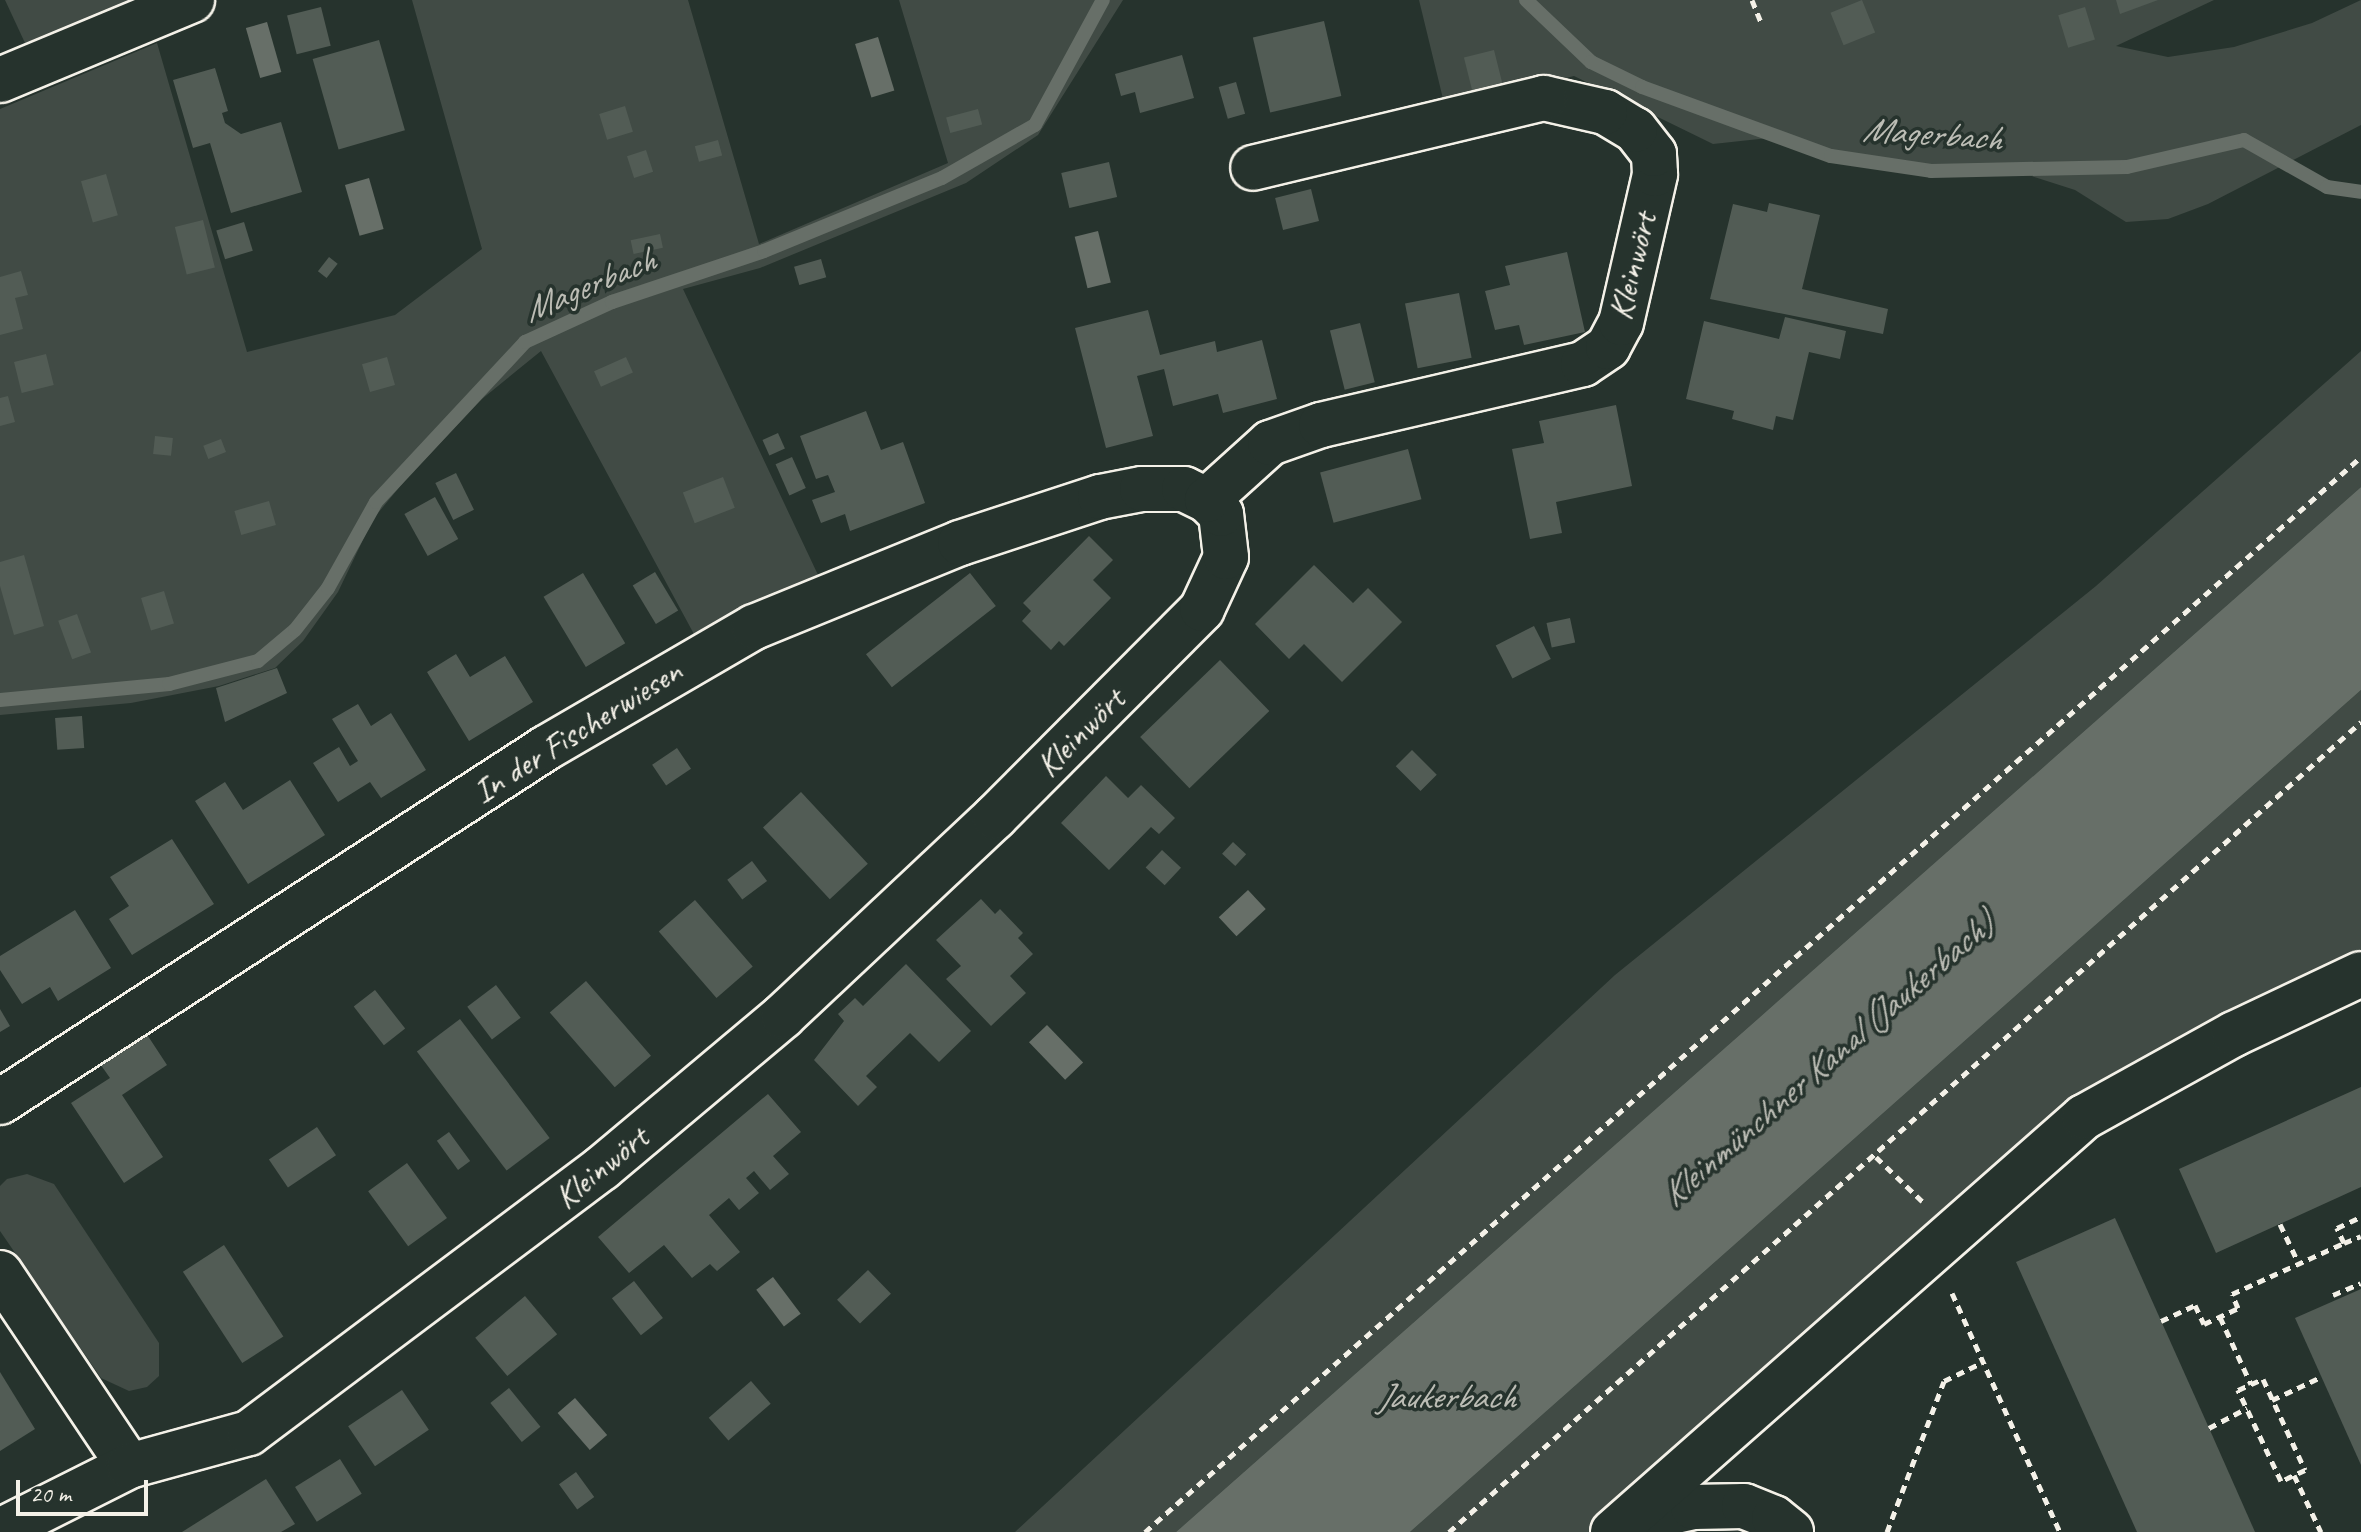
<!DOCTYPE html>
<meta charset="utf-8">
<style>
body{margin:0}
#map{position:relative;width:2361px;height:1532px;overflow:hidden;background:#26332d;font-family:Caveat,sans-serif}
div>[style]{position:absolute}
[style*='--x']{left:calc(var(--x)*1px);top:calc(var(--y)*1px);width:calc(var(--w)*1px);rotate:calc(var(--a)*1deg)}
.green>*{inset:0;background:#414b45}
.water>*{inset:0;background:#676f68;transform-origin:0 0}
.stream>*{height:14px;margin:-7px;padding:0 7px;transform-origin:7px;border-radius:7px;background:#676f68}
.building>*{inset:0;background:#525c55;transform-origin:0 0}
.path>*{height:5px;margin-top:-2.5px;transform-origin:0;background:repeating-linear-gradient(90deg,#f4f1e8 0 8px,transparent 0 14px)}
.roads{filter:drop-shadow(2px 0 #f4f1e8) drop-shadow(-2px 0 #f4f1e8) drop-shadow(0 2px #f4f1e8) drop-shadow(0 -2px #f4f1e8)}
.minor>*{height:44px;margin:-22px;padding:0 22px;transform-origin:22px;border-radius:22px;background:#26332d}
span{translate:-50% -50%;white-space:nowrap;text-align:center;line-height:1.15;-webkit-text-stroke:7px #26332d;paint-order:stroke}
.street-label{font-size:34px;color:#f4f1e8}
.water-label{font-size:36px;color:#bcbdb5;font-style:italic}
.scale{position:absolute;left:16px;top:1480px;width:132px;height:36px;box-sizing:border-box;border:4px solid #f4f1e8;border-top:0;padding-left:10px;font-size:24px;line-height:28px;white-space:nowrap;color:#f4f1e8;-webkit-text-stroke:6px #26332d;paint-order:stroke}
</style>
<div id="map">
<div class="green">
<i style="clip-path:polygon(5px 0,137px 0,25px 43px)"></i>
<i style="clip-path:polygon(412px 0,688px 0,759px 244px,948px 163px,899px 0,1123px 0,1038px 135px,966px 183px,760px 268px,683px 289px,819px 577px,695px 636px,541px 351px,482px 399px,407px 478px,373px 519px,338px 592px,303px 641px,275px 668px,219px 686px,131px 703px,0 715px,0 109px,157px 43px,247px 352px,395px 315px,482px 249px)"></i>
<i style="clip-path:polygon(1419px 0,2214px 0,2116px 46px,2168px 57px,2234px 47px,2312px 23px,2361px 0,2361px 125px,2208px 204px,2168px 219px,2126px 222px,2075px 190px,2022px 173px,1832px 155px,1787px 136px,1713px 144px,1574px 76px,1445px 107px)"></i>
<i style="clip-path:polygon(2361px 351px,2361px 487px,1176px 1532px,1015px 1532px,1615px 975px,2096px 586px)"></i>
<i style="clip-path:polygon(2361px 690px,2361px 964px,2125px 1076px,1600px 1532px,1410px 1532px)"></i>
<i style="clip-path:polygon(27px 1174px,54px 1184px,159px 1343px,159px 1376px,147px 1387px,129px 1391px,101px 1378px,0 1231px,0 1186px,7px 1179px)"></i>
</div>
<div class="water">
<i style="left:267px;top:22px;width:52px;height:22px;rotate:74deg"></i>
<i style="left:878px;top:37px;width:56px;height:24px;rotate:73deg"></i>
<i style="left:369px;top:178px;width:53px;height:25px;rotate:74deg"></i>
<i style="left:1098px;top:231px;width:53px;height:24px;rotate:76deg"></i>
<i style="clip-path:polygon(2361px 487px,2361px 690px,1410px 1532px,1176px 1532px)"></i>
<i style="left:1248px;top:890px;width:26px;height:40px;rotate:47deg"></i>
<i style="left:1047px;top:1025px;width:52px;height:25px;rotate:46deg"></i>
<i style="left:773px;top:1277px;width:46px;height:21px;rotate:53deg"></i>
<i style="left:575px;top:1398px;width:49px;height:23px;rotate:49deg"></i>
</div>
<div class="stream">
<i style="--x:1526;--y:0;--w:90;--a:43.6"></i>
<i style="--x:1591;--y:62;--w:57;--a:26.1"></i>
<i style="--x:1642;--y:87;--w:201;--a:20.1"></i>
<i style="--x:1831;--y:156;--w:101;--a:8.5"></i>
<i style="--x:1931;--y:171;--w:196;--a:-1.2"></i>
<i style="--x:2127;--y:167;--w:120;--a:-13"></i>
<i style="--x:2244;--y:140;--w:95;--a:29.5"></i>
<i style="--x:2327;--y:187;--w:34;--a:8"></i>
<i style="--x:0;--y:700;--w:170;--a:-5.4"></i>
<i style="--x:169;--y:684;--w:92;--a:-14.5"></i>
<i style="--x:258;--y:661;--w:48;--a:-40"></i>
<i style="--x:295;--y:630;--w:53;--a:-51.8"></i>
<i style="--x:328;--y:588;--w:98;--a:-60.8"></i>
<i style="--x:376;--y:502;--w:219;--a:-47"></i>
<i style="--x:525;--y:342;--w:96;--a:-24.7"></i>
<i style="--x:612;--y:302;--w:160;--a:-18.5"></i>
<i style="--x:764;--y:251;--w:192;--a:-22.3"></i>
<i style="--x:942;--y:178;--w:107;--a:-29.7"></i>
<i style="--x:1035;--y:125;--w:142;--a:-61.5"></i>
</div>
<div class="building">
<i style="left:1862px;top:0;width:35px;height:34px;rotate:68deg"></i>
<i style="clip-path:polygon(2116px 0,2158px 0,2120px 14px)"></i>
<i style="left:321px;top:7px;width:40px;height:35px;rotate:76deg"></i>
<i style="left:2085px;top:7px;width:34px;height:28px;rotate:73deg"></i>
<i style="left:1324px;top:21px;width:77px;height:73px;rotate:77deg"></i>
<i style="left:379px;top:40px;width:94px;height:69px;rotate:74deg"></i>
<i style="left:1494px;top:50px;width:38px;height:31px;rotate:76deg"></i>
<i style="clip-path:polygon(1182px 55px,1194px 98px,1140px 113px,1135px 92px,1121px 96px,1115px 74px)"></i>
<i style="clip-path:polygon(215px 68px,228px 111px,222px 113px,225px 123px,241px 134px,281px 122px,302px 192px,231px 213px,210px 143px,193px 148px,173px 80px)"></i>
<i style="left:1236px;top:82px;width:33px;height:18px;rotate:74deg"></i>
<i style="left:625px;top:106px;width:27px;height:27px;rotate:73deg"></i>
<i style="left:978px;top:109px;width:16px;height:33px;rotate:75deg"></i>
<i style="left:718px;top:140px;width:16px;height:24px;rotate:75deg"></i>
<i style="left:646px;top:150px;width:23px;height:20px;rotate:72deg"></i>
<i style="left:1109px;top:162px;width:36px;height:49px;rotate:77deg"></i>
<i style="left:106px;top:174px;width:43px;height:26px;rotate:74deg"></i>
<i style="left:1311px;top:189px;width:33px;height:37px;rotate:76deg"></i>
<i style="clip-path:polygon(1769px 203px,1820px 215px,1802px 289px,1888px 309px,1883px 334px,1710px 299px,1733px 204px,1767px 212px)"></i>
<i style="left:203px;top:220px;width:49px;height:29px;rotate:76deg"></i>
<i style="left:244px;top:222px;width:30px;height:29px;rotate:73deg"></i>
<i style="left:660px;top:234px;width:14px;height:30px;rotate:78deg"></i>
<i style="clip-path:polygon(1567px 252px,1585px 332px,1524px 345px,1519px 325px,1495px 330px,1485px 291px,1510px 285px,1505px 266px)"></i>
<i style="left:329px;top:257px;width:11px;height:18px;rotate:38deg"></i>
<i style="left:821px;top:259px;width:19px;height:28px;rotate:74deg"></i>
<i style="clip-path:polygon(21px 271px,28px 295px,15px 298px,23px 329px,0 335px,0 277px)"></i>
<i style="left:1459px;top:293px;width:66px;height:55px;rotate:79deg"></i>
<i style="clip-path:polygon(1148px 310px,1160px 355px,1215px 341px,1217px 352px,1262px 340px,1277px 399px,1223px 413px,1218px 394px,1173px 406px,1164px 369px,1137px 376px,1153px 436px,1106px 448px,1075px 328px)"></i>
<i style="clip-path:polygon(1785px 317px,1846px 331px,1840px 359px,1809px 352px,1793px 420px,1776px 416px,1773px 430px,1732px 419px,1734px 411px,1686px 399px,1704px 321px,1779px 339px)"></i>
<i style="left:1360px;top:323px;width:61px;height:31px;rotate:76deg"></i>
<i style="left:46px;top:354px;width:32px;height:33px;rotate:76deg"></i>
<i style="left:387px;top:357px;width:29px;height:26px;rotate:74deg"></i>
<i style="left:626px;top:357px;width:17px;height:35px;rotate:66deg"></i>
<i style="clip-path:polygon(8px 396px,15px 422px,0 426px,0 398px)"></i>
<i style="clip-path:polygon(1616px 405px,1632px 486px,1556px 502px,1562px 533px,1530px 539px,1512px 449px,1544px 443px,1539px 421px)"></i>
<i style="clip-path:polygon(866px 411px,881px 450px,903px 442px,925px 503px,850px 531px,845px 514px,821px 523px,812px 500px,835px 492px,828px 475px,816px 479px,800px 436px)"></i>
<i style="left:778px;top:433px;width:17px;height:17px;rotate:66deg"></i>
<i style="left:155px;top:436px;width:18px;height:18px;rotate:6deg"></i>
<i style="left:221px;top:439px;width:14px;height:19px;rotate:69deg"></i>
<i style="left:1408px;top:449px;width:52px;height:91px;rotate:75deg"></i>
<i style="left:792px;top:457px;width:34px;height:18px;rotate:66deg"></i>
<i style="left:456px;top:473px;width:41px;height:23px;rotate:64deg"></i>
<i style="left:723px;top:477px;width:33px;height:43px;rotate:69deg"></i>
<i style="left:435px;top:497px;width:48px;height:35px;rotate:61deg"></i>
<i style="left:269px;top:501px;width:25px;height:36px;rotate:74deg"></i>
<i style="clip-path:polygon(1089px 536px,1113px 560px,1093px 580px,1111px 598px,1064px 646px,1059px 641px,1051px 650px,1022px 621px,1031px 611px,1023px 603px)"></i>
<i style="clip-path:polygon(24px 555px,44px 626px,14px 635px,0 586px,0 562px)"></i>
<i style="clip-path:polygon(1314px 565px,1353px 603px,1368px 588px,1402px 622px,1342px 682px,1304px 644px,1289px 659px,1255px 624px)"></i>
<i style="left:655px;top:572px;width:45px;height:26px;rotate:59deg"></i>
<i style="left:583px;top:573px;width:82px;height:46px;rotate:59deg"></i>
<i style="left:970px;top:573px;width:42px;height:132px;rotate:52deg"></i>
<i style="left:164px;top:591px;width:34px;height:24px;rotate:73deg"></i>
<i style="left:77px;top:614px;width:41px;height:20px;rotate:70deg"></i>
<i style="left:1570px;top:618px;width:25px;height:24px;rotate:78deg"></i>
<i style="left:1534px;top:626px;width:37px;height:43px;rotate:63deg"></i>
<i style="clip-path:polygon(456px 654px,470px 677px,505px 656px,533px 702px,469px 741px,427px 672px)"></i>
<i style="left:1220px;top:660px;width:71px;height:111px;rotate:46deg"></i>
<i style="clip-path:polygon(277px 668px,287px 693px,225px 722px,216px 688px)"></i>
<i style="clip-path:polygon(358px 704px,371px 726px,391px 713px,426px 770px,381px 798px,370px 782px,338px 802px,313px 763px,339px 747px,350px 766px,358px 761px,332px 719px)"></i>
<i style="left:82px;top:716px;width:32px;height:27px;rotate:86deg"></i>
<i style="left:677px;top:748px;width:25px;height:30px;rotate:56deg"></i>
<i style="left:1412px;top:750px;width:35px;height:23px;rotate:45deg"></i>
<i style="clip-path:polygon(1106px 776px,1128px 798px,1141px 785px,1175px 818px,1159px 834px,1151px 827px,1109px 870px,1061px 823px)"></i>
<i style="clip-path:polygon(290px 780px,325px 835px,248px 884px,195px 801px,225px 782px,243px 810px)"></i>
<i style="left:801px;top:792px;width:98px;height:52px;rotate:47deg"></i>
<i style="clip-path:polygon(172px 839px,214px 904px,132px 955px,109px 919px,129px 906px,110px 877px)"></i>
<i style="left:1233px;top:842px;width:18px;height:16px;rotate:43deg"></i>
<i style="left:1162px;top:850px;width:26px;height:24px;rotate:43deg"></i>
<i style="left:752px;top:861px;width:25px;height:31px;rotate:53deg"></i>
<i style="clip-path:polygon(981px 899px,995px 914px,1000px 909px,1023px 933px,1018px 938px,1033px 954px,1010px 976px,1026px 993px,991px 1026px,946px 979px,961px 966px,936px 940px)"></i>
<i style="left:695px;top:900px;width:88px;height:48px;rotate:49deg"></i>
<i style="clip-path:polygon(75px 910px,111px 968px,58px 1001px,50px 987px,22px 1004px,0 970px,0 956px)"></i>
<i style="clip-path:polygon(906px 964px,971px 1031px,939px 1062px,910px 1033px,866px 1076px,877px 1087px,858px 1106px,814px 1060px,844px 1021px,838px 1014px,855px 998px,863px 1006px)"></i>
<i style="left:586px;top:981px;width:99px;height:48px;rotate:49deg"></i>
<i style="left:496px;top:985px;width:41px;height:36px;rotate:53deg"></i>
<i style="left:375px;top:990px;width:49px;height:27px;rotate:52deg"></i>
<i style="clip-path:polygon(0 1009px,10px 1026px,0 1032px)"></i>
<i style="left:460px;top:1019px;width:149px;height:54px;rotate:53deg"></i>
<i style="clip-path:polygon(144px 1030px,167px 1065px,122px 1095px,163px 1157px,124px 1183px,71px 1103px,110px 1078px,98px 1061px)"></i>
<i style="clip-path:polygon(2361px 1087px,2361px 1187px,2216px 1253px,2179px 1169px)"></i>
<i style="clip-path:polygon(768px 1094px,801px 1132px,773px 1156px,789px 1174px,770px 1190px,754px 1171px,746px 1178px,759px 1193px,739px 1210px,729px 1198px,709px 1215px,740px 1252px,717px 1271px,710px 1264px,692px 1278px,664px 1245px,629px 1273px,598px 1237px)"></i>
<i style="left:317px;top:1127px;width:34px;height:58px;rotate:56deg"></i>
<i style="left:449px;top:1132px;width:36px;height:15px;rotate:54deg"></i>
<i style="left:407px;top:1163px;width:68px;height:48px;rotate:54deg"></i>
<i style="clip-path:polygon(2115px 1218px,2209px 1428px,2255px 1532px,2137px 1532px,2016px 1262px)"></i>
<i style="left:224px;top:1245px;width:109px;height:49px;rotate:57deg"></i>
<i style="left:868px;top:1270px;width:33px;height:43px;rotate:46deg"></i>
<i style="left:634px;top:1281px;width:47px;height:28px;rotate:52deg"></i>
<i style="clip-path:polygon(2361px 1289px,2361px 1465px,2295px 1318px)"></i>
<i style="left:525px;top:1296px;width:50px;height:65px;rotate:50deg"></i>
<i style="clip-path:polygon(0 1372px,35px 1429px,0 1451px)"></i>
<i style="left:751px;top:1381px;width:30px;height:56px;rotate:49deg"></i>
<i style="left:509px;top:1388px;width:50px;height:24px;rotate:51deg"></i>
<i style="left:402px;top:1390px;width:48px;height:65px;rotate:56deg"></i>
<i style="left:340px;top:1459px;width:41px;height:53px;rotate:58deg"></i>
<i style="left:576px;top:1472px;width:31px;height:21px;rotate:54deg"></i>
<i style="clip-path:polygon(266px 1479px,295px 1524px,281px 1532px,182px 1532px)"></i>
</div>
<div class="path">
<i style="--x:1752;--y:0;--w:27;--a:68"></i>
<i style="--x:1876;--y:1157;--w:64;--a:43.7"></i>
<i style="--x:2280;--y:1224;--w:44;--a:64.6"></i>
<i style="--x:2344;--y:1243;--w:18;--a:-22"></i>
<i style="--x:1952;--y:1293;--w:262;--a:65.7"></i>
<i style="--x:2333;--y:1295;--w:30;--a:-23"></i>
<i style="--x:2220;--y:1317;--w:74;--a:65.2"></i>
<i style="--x:2161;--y:1321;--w:38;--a:-25"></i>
<i style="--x:2195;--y:1305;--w:21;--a:65"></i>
<i style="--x:2204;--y:1324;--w:38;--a:-25"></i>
<i style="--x:2238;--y:1308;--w:15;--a:-113"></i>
<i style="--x:2232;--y:1294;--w:123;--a:-24.5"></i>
<i style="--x:2344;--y:1243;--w:17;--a:-115"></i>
<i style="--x:2337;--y:1228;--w:26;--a:-25"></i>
<i style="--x:2263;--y:1379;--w:100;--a:65.2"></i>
<i style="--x:2305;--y:1470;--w:26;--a:155"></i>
<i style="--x:2281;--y:1481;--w:101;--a:-115.3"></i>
<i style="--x:2238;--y:1390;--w:27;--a:-24"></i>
<i style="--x:2272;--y:1400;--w:54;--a:-25.1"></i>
<i style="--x:2209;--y:1428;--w:43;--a:-27.8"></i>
<i style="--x:2294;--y:1475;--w:63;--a:64.7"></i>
<i style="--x:1145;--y:1532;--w:1623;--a:-41.48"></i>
<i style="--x:1449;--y:1532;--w:1220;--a:-41.61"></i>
<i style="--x:1887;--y:1532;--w:161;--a:-69.3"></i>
<i style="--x:1944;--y:1381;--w:43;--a:-26"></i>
</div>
<div class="roads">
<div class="minor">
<i style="--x:0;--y:80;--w:208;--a:-22.6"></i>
<i style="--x:0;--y:1102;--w:651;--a:-32.96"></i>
<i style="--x:546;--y:748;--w:241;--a:-30.2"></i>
<i style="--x:754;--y:627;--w:222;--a:-22.2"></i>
<i style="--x:960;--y:543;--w:147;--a:-18.2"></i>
<i style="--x:1100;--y:497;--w:43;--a:-10.8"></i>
<i style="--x:1142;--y:489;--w:42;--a:0"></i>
<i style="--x:1184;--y:489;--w:25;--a:26"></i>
<i style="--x:0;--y:1273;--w:232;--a:56.2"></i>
<i style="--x:1626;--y:1522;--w:69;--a:-12.6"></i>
<i style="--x:1693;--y:1507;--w:51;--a:-1.1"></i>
<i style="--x:1744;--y:1506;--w:32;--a:22"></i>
<i style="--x:1774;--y:1518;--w:22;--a:39"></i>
<i style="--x:0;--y:1531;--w:144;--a:-26.7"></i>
<i style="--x:129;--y:1466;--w:124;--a:-15.4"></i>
<i style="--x:249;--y:1433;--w:441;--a:-36.9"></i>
<i style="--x:602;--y:1168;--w:236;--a:-40"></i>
<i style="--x:783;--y:1016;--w:291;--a:-43.2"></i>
<i style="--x:995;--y:817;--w:293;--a:-45.1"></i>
<i style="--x:1202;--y:609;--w:57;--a:-65.2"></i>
<i style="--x:1226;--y:557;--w:43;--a:-96.6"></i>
<i style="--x:1221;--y:514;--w:20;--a:-135"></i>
<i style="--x:1207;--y:500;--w:85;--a:-42.1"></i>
<i style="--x:1270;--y:443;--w:54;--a:-19.4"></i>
<i style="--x:1321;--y:425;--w:269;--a:-13.1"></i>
<i style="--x:1583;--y:364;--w:30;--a:-34"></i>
<i style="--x:1608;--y:347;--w:27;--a:-62"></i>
<i style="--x:1621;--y:323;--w:153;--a:-77.1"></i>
<i style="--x:1655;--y:174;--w:20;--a:-93"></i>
<i style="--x:1654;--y:154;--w:31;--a:-128"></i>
<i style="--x:1635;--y:130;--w:35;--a:-149"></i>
<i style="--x:1605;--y:112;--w:63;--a:-167.1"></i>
<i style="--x:1544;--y:98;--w:299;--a:166.5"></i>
<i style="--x:1613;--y:1532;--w:628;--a:-41.38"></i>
<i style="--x:2084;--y:1117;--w:171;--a:-29"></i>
<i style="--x:2234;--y:1034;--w:140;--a:-25.3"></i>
</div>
</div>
<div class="street-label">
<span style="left:1632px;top:266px;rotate:-76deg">Kleinwört</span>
<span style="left:577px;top:731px;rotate:-32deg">In der Fischerwiesen</span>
<span style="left:1080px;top:732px;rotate:-45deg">Kleinwört</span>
<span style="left:601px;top:1167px;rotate:-39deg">Kleinwört</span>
</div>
<div class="water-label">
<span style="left:1932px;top:134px;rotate:4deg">Magerbach</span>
<span style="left:589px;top:285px;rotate:-23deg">Magerbach</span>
<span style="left:1827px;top:1060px;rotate:-41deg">Kleinmünchner Kanal (Jaukerbach)</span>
<span style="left:1446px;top:1397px">Jaukerbach</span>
</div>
<div class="scale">20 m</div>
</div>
